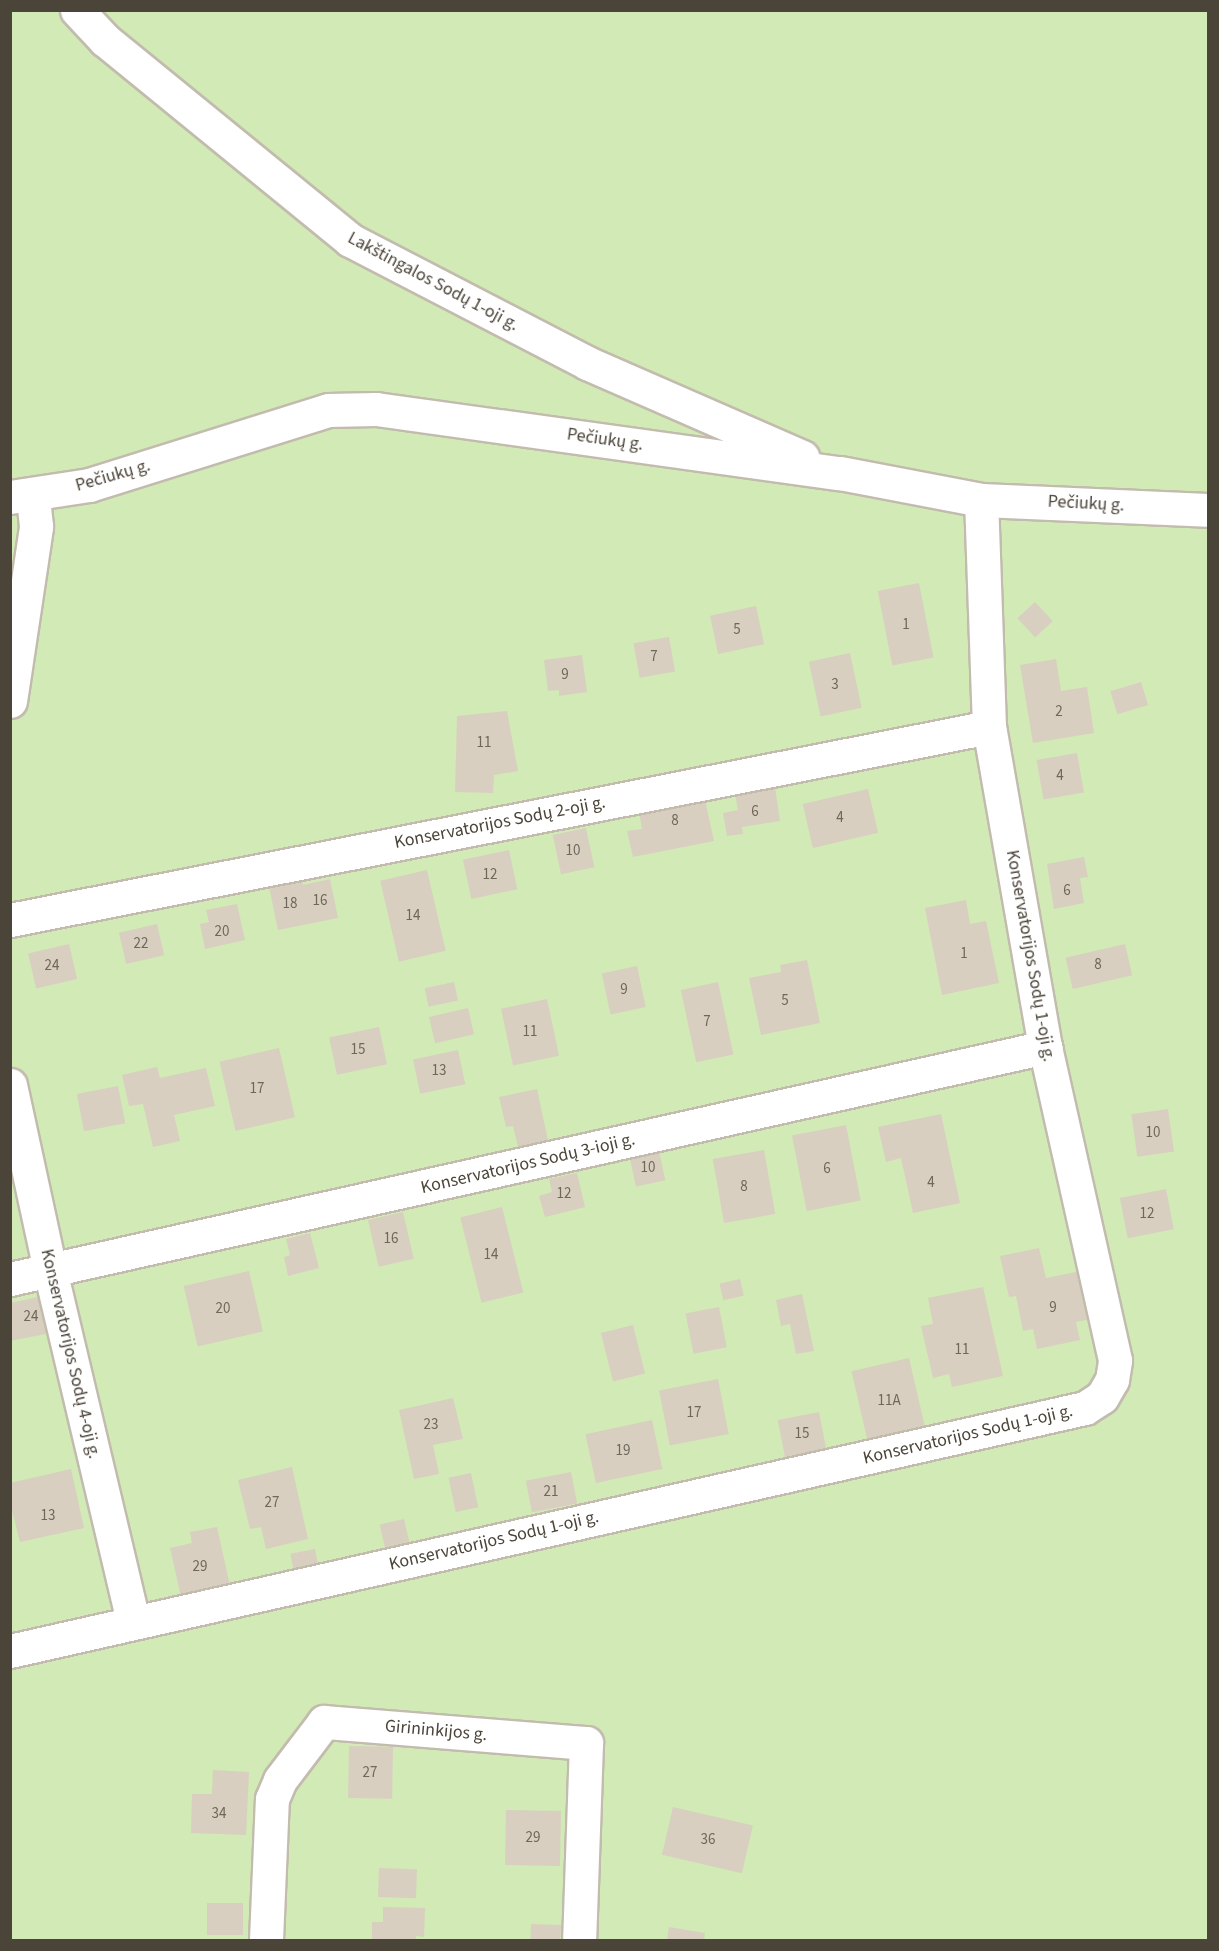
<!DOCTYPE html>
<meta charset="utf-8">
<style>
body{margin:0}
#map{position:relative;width:1219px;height:1951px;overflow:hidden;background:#f6f3ec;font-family:"Source Sans 3",sans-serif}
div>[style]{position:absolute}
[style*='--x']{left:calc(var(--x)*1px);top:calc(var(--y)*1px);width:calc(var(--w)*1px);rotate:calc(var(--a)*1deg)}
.green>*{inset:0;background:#d2eab5;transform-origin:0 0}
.building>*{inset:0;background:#d8cfc1;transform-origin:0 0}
.roads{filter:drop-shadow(2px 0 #c2bbae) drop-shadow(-2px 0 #c2bbae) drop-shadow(0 2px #c2bbae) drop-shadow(0 -2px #c2bbae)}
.minor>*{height:33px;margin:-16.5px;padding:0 16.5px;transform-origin:16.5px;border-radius:16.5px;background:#fff}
span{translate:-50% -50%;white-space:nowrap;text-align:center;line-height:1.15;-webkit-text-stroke:6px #fff;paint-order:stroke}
.number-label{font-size:15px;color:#6e675b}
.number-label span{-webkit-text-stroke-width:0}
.street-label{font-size:18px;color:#4b4439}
.frame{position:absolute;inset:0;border:12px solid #4b4439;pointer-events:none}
</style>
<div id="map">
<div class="green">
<i style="left:11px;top:11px;width:1197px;height:1929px"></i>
</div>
<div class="building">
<i style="left:919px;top:583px;width:76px;height:42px;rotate:79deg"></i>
<i style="left:1035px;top:602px;width:26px;height:24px;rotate:47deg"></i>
<i style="left:756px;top:606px;width:39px;height:47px;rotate:78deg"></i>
<i style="left:669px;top:637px;width:35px;height:36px;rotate:80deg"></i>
<i style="left:850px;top:653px;width:56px;height:42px;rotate:78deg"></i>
<i style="clip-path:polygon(582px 655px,587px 692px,559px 696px,559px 690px,548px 691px,544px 660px)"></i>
<i style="clip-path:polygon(1056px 659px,1061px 691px,1087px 687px,1094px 733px,1033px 743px,1020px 665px)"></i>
<i style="left:1141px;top:682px;width:24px;height:32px;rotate:73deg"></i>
<i style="clip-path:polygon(507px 711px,518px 771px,494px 775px,493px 793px,455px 792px,457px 716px)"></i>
<i style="left:1077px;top:753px;width:40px;height:41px;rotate:80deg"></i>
<i style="clip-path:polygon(775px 787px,780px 821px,742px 827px,743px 834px,727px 836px,723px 813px,738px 810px,735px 794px)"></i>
<i style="left:868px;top:789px;width:45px;height:67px;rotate:77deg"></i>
<i style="clip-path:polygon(705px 800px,714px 841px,633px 857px,627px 831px,642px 829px,639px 812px)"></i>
<i style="left:586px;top:828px;width:40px;height:34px;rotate:78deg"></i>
<i style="left:509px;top:850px;width:40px;height:47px;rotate:78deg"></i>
<i style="clip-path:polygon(1084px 857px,1088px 877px,1080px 878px,1084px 903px,1054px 909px,1047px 864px)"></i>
<i style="left:427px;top:870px;width:83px;height:48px;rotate:77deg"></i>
<i style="clip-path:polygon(301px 875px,303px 885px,330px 879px,338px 918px,278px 930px,268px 882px)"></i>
<i style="clip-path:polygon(966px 900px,970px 924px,986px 921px,999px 983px,942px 995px,925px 908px)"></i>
<i style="clip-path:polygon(237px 904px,245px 940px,205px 949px,200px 924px,209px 922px,206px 910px)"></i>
<i style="left:157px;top:924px;width:32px;height:39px;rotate:77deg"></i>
<i style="left:69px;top:944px;width:36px;height:42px;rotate:77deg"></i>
<i style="left:1125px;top:944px;width:32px;height:61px;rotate:77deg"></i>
<i style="clip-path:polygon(807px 960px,820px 1023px,761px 1035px,749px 978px,781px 972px,780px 965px)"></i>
<i style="left:637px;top:966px;width:42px;height:36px;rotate:78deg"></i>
<i style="left:454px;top:982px;width:19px;height:30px;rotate:78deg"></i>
<i style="left:718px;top:982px;width:74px;height:38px;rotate:78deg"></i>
<i style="left:547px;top:999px;width:58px;height:47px;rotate:78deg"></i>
<i style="left:468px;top:1008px;width:27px;height:40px;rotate:77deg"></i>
<i style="left:379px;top:1027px;width:38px;height:51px;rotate:78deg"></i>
<i style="left:279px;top:1048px;width:71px;height:61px;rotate:77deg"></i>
<i style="left:458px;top:1050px;width:35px;height:46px;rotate:78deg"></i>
<i style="clip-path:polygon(157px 1067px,160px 1078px,206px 1068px,215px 1106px,174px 1115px,180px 1141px,153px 1147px,143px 1104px,129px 1106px,122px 1075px)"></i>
<i style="left:118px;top:1086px;width:38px;height:42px;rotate:79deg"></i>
<i style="clip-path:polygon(537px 1089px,549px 1145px,519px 1151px,513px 1126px,506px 1127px,499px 1097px)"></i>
<i style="left:1168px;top:1109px;width:43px;height:37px;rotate:82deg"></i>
<i style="clip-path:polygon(941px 1114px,960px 1203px,913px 1213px,901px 1158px,886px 1162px,878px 1127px)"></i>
<i style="left:846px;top:1125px;width:77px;height:55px;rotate:79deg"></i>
<i style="left:764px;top:1150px;width:65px;height:52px;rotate:80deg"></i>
<i style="left:659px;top:1151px;width:30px;height:30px;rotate:78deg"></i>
<i style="clip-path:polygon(577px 1173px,585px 1207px,545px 1217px,539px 1196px,552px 1192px,549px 1179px)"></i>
<i style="left:1166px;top:1189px;width:41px;height:47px;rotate:79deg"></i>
<i style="left:502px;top:1207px;width:88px;height:43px;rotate:76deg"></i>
<i style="left:403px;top:1212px;width:48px;height:36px;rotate:77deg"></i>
<i style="clip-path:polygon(310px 1233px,319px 1268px,288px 1276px,284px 1257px,290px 1255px,286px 1239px)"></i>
<i style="clip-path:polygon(1039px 1248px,1046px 1278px,1081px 1271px,1091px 1319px,1076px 1322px,1080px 1340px,1037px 1349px,1033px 1329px,1023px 1331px,1016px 1296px,1009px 1297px,1000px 1256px)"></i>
<i style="left:249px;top:1271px;width:62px;height:67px;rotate:77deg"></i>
<i style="left:740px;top:1279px;width:17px;height:21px;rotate:77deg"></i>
<i style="clip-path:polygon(983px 1287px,1003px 1376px,952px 1387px,949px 1374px,933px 1378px,921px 1326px,933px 1324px,928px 1298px)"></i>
<i style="clip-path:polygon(802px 1294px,814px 1351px,796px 1354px,790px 1324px,781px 1326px,776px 1300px)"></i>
<i style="clip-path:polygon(47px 1295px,56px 1332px,10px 1341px,10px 1303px)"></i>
<i style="left:719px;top:1307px;width:41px;height:34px;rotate:79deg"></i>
<i style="left:633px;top:1325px;width:50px;height:33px;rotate:76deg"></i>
<i style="left:909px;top:1358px;width:75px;height:59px;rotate:77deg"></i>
<i style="left:718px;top:1379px;width:56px;height:60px;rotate:79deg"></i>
<i style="clip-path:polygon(453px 1398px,463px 1439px,433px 1445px,439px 1474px,414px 1479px,399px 1410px)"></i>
<i style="left:819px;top:1412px;width:38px;height:42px;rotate:79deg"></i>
<i style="left:652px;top:1420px;width:50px;height:68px;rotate:78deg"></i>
<i style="clip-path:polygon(292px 1467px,308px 1539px,266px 1549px,261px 1527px,250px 1529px,238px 1480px)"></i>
<i style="clip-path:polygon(71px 1469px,84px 1528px,20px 1542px,10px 1503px,10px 1483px)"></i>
<i style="left:571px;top:1472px;width:32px;height:46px;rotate:79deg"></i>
<i style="left:471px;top:1473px;width:35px;height:23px;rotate:78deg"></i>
<i style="left:404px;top:1519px;width:26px;height:25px;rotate:77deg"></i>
<i style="clip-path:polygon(217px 1527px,230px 1586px,181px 1597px,170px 1548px,192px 1543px,190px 1532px)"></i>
<i style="left:315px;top:1549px;width:16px;height:25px;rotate:79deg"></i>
<i style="left:349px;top:1746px;width:44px;height:52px;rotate:1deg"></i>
<i style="clip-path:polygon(213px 1770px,249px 1772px,246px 1835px,191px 1833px,192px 1794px,212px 1794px)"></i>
<i style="left:673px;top:1807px;width:82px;height:49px;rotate:13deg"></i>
<i style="left:506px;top:1810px;width:55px;height:55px;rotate:1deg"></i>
<i style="left:379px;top:1868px;width:38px;height:29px;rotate:2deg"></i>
<i style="left:207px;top:1903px;width:36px;height:32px"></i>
<i style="clip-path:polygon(383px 1907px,425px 1908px,424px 1937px,416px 1936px,416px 1940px,372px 1940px,372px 1922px,383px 1922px)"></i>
<i style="left:531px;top:1924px;width:30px;height:16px;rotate:2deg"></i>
<i style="clip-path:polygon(669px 1927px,705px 1933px,704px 1940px,667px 1940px)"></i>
</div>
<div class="roads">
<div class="minor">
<i style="--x:77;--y:10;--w:41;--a:47"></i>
<i style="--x:105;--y:40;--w:316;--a:39.2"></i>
<i style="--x:350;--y:240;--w:267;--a:27.4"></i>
<i style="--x:587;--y:363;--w:235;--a:23.6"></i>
<i style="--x:10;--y:497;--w:80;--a:-8.6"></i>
<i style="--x:89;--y:485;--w:250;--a:-17.4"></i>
<i style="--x:328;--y:410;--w:48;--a:-1.2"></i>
<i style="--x:376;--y:409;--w:468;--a:7.9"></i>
<i style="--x:840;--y:473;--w:144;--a:10.8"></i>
<i style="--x:981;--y:500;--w:227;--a:2.5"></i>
<i style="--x:10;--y:701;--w:177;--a:-81.5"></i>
<i style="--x:36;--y:526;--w:31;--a:-96"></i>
<i style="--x:10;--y:920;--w:998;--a:-11.15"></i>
<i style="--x:10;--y:1085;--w:189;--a:77.8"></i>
<i style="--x:50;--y:1270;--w:362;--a:76.7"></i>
<i style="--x:10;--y:1279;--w:1061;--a:-12.63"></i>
<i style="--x:10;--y:1651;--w:1102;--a:-12.74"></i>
<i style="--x:1085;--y:1408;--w:20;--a:-33"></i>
<i style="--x:1102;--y:1397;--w:20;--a:-60"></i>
<i style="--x:1112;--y:1380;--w:20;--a:-81"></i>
<i style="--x:1115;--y:1360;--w:321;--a:-102.6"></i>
<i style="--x:1045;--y:1047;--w:325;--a:-99.9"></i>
<i style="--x:989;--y:727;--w:227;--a:-92"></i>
<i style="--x:266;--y:1940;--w:141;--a:-87.6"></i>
<i style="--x:272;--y:1799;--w:21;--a:-67"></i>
<i style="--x:280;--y:1780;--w:73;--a:-52.8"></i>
<i style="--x:324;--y:1722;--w:263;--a:4.6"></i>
<i style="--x:586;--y:1743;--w:197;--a:92"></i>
</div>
</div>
<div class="number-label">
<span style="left:906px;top:625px">1</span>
<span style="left:737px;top:630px">5</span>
<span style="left:654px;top:657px">7</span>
<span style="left:565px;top:675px">9</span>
<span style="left:835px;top:685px">3</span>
<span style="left:1059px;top:712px">2</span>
<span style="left:484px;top:743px">11</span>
<span style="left:1060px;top:776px">4</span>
<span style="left:755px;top:812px">6</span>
<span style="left:840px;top:818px">4</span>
<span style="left:675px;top:821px">8</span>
<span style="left:573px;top:851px">10</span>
<span style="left:490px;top:875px">12</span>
<span style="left:1067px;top:891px">6</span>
<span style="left:320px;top:901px">16</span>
<span style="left:290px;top:904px">18</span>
<span style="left:413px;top:916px">14</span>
<span style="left:222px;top:932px">20</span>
<span style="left:141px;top:944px">22</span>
<span style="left:964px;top:954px">1</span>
<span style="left:1098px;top:965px">8</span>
<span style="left:52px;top:966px">24</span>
<span style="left:624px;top:990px">9</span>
<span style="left:785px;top:1001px">5</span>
<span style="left:707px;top:1022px">7</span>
<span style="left:530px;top:1032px">11</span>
<span style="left:358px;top:1050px">15</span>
<span style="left:439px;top:1071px">13</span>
<span style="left:257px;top:1089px">17</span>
<span style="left:1153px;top:1133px">10</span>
<span style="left:648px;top:1168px">10</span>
<span style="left:827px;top:1169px">6</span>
<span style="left:931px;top:1183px">4</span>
<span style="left:744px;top:1187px">8</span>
<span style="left:564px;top:1194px">12</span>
<span style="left:1147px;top:1214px">12</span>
<span style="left:391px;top:1239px">16</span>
<span style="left:491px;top:1255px">14</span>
<span style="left:1053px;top:1308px">9</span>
<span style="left:223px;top:1309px">20</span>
<span style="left:31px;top:1317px">24</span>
<span style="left:962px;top:1350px">11</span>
<span style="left:889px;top:1401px">11A</span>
<span style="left:694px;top:1413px">17</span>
<span style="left:431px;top:1425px">23</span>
<span style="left:802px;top:1434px">15</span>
<span style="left:623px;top:1451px">19</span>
<span style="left:551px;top:1492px">21</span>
<span style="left:272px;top:1503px">27</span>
<span style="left:48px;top:1516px">13</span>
<span style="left:200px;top:1567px">29</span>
<span style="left:370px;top:1773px">27</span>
<span style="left:219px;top:1814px">34</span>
<span style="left:533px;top:1838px">29</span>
<span style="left:708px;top:1840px">36</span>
</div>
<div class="street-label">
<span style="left:433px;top:282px;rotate:28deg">Lakštingalos Sodų 1-oji g.</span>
<span style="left:605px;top:440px;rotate:8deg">Pečiukų g.</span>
<span style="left:113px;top:476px;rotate:-16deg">Pečiukų g.</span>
<span style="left:1086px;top:504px;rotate:3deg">Pečiukų g.</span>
<span style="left:500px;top:823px;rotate:-11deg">Konservatorijos Sodų 2-oji g.</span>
<span style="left:1030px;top:956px;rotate:80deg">Konservatorijos Sodų 1-oji g.</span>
<span style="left:528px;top:1164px;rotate:-13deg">Konservatorijos Sodų 3-ioji g.</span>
<span style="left:70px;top:1354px;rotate:77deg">Konservatorijos Sodų 4-oji g.</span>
<span style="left:968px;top:1435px;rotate:-13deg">Konservatorijos Sodų 1-oji g.</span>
<span style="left:494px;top:1541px;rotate:-13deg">Konservatorijos Sodų 1-oji g.</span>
<span style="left:436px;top:1731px;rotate:5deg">Girininkijos g.</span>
</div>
<div class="frame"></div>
</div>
